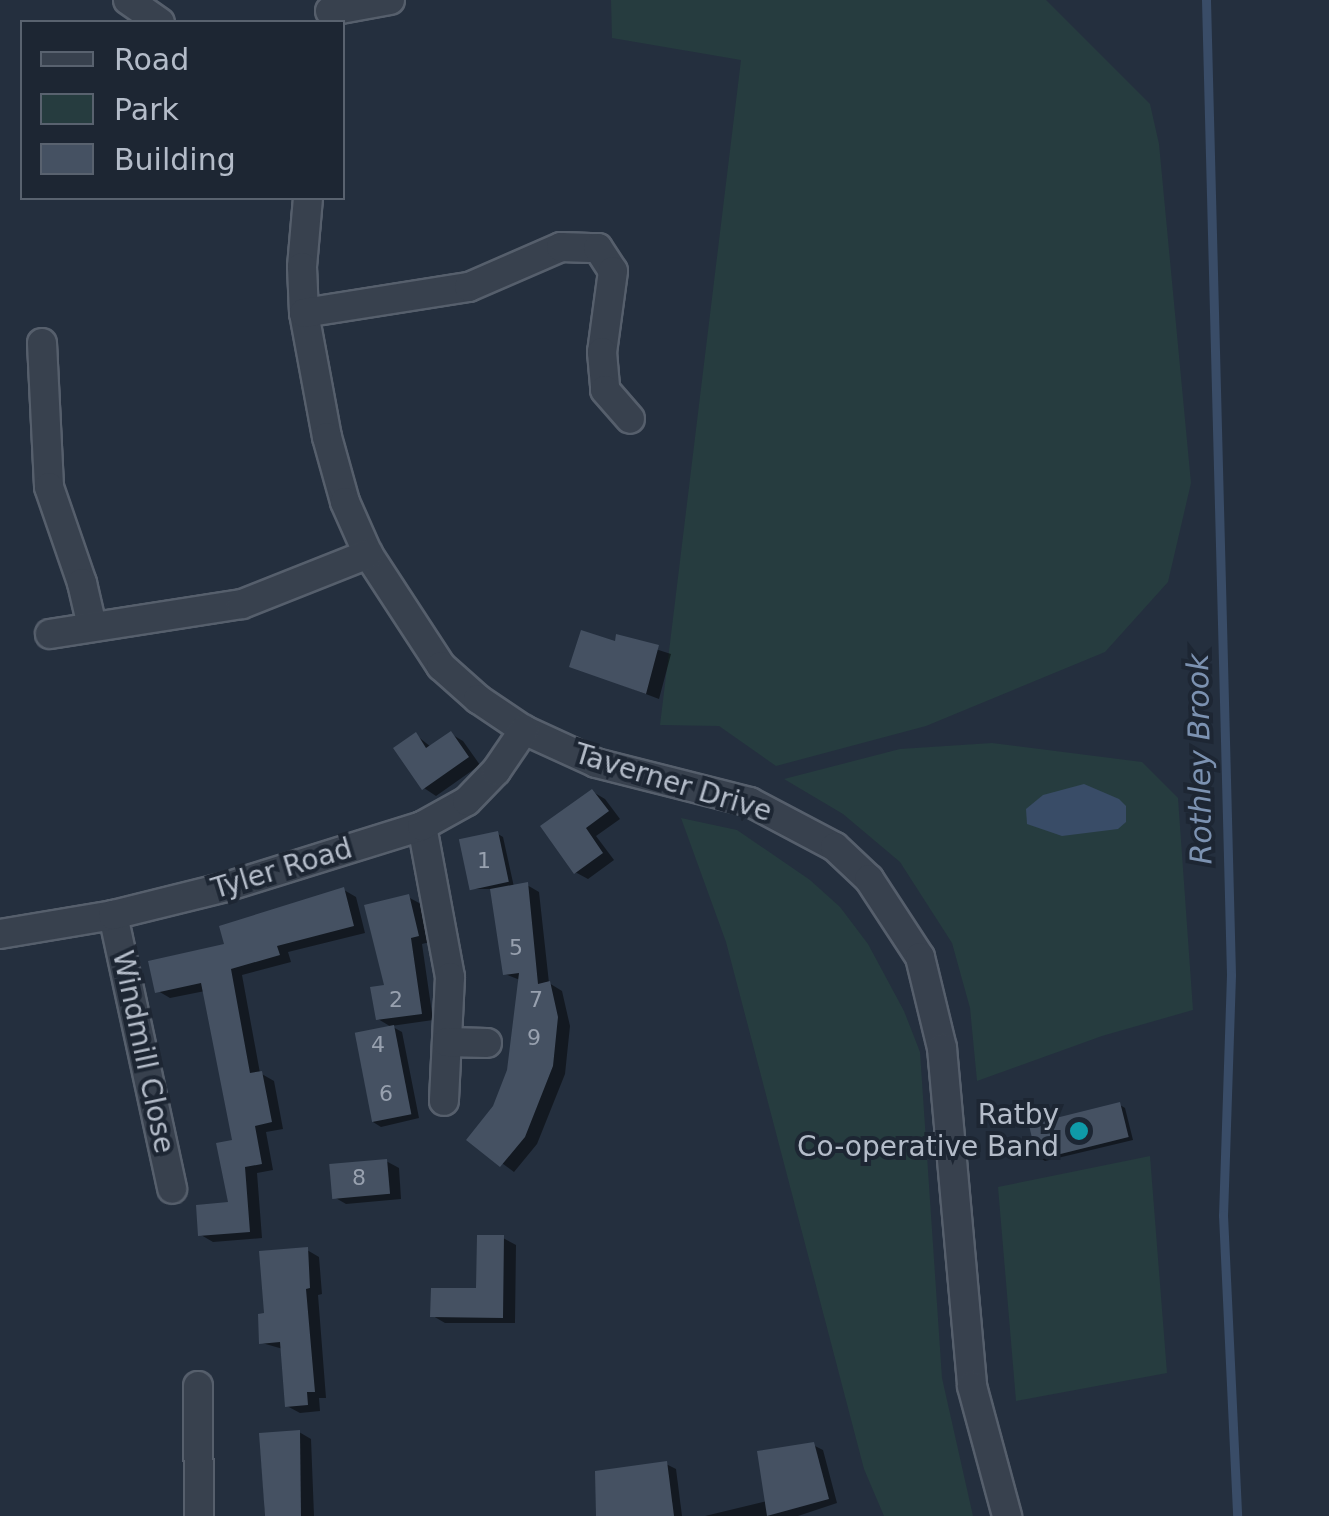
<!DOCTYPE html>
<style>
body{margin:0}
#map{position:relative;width:1329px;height:1516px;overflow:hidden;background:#242f3e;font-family:"DejaVu Sans",sans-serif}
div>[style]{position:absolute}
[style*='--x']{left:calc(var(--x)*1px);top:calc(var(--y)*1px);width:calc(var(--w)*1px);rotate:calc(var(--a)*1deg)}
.green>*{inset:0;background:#263c3f}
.water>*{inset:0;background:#394c67}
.shadow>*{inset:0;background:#0007}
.stream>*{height:9px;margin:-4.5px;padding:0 4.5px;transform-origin:4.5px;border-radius:4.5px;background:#394c67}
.building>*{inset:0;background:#455162;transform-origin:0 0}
.roads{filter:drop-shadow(2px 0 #565f6c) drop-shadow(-2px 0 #565f6c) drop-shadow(0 2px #565f6c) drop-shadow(0 -2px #565f6c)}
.minor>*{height:28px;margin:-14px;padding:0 14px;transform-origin:14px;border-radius:14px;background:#38414e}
.dots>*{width:28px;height:28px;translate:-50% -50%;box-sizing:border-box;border:5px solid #1d2633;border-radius:50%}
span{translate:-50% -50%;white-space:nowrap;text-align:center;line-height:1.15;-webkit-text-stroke:8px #1d2633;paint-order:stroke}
.number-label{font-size:22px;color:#98a1af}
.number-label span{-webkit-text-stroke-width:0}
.street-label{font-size:28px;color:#b4bcc9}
.poi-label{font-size:28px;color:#b4bcc9}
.right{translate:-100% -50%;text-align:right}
.water-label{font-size:30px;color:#7c92b1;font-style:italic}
.legend{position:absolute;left:20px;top:20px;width:325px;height:180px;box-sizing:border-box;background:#1d2633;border:2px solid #59626f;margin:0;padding:12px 18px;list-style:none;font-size:30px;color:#b4bcc9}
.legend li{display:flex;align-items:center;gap:20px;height:50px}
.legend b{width:50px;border:2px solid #59626f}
</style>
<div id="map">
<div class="green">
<i style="clip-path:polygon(611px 0,1046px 0,1150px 104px,1159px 144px,1191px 483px,1168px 582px,1105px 652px,926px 726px,776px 766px,719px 726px,660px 725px,741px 60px,612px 38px)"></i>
<i style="clip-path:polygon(992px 743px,1142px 762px,1178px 798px,1193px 1010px,1102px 1036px,977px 1081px,970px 1008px,952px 943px,900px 862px,843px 814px,784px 779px,900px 749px)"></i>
<i style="clip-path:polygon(681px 818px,737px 830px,810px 880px,840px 907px,868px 944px,904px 1011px,920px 1052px,942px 1378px,973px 1516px,884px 1516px,864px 1469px,726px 942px)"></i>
<i style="clip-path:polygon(1150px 1156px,1167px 1373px,1016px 1401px,998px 1187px)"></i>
</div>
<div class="water">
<i style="clip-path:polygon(1084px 784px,1119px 799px,1126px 806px,1126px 822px,1118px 829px,1062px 836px,1027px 824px,1026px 809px,1043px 795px)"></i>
</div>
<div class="shadow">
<i style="clip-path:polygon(618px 637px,671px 654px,659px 699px,572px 666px,616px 644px)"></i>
<i style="clip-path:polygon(451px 734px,463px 741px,480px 765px,436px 796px,424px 788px,416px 735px,431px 747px)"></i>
<i style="clip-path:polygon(593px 792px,605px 799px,620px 819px,596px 836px,614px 860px,588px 879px,575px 872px)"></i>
<i style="clip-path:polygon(498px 834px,503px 837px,514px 887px,527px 885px,539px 892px,549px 983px,562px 991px,570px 1026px,565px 1074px,537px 1144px,514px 1172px,469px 1139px,495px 1107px,510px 1070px,520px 980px,505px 974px,492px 889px,472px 889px)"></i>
<i style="clip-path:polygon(344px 890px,356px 897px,365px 933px,288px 952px,291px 962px,242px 975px,260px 1073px,274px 1081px,283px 1129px,266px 1132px,273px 1170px,257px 1173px,262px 1238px,213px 1242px,201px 1235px,231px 1204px,235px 1142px,205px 991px,170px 998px,158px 991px,227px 946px)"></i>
<i style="clip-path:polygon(408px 897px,421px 904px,430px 942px,422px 944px,433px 1020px,391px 1026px,402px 1032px,419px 1118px,381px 1127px,373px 1122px,393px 1028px,378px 1019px)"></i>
<i style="clip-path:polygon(1120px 1105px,1125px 1108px,1133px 1140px,1045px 1161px,1040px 1158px)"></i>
<i style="clip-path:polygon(386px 1161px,399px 1168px,401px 1199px,346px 1204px,334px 1197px)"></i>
<i style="clip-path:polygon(503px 1238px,516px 1245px,515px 1323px,445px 1323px,433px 1316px,479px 1291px)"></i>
<i style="clip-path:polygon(307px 1250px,319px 1257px,322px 1294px,318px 1295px,326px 1398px,319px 1398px,320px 1411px,300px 1413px,287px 1406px,283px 1349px,262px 1343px,267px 1315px)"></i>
<i style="clip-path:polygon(299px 1432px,311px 1439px,314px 1516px,265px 1516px,261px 1435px)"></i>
<i style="clip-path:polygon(813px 1445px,823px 1450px,837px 1503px,798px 1516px,705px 1516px,767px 1501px)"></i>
<i style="clip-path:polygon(666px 1464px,676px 1469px,682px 1516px,598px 1516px)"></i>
</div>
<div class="stream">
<i style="--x:1206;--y:0;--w:975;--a:88.53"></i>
<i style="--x:1231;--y:975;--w:240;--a:91.9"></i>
<i style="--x:1223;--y:1215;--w:301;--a:87.3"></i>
</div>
<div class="building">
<i style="clip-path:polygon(581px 630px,615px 641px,616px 634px,659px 645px,646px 694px,569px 667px)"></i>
<i style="clip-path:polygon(451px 731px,469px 757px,422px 790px,393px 748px,416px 732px,426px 748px)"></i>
<i style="clip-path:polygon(592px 789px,609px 811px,586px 828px,603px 853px,574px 874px,540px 826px)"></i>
<i style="left:498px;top:831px;width:52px;height:40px;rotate:78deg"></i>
<i style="clip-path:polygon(528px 882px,538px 984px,550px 981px,558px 1017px,553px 1066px,525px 1137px,500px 1167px,466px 1140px,493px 1106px,507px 1070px,519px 973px,503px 975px,490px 889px)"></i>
<i style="clip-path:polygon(344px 887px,354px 926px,277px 946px,280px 955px,231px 969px,250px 1073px,262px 1071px,272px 1122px,255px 1126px,262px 1164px,245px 1167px,250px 1232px,198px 1236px,196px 1205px,228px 1202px,216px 1143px,232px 1140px,201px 983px,155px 993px,148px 961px,224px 944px,219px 926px)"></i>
<i style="clip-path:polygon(409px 894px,419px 936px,411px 938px,422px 1014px,376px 1020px,370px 987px,384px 985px,364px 905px)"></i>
<i style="left:394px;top:1025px;width:91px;height:40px;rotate:79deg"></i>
<i style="left:1120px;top:1102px;width:36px;height:94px;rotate:76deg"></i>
<i style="left:387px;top:1159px;width:35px;height:58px;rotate:85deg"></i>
<i style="clip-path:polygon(477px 1235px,504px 1235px,503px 1318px,430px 1317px,431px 1288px,476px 1288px)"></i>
<i style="clip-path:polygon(308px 1247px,310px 1288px,306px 1289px,315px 1392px,307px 1392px,308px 1405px,285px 1407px,280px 1342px,259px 1344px,258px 1314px,264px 1313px,259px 1251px)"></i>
<i style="clip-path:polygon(300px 1430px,301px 1516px,265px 1516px,259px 1433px)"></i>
<i style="clip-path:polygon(814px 1442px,829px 1499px,767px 1516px,757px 1451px)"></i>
<i style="clip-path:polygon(667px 1461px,674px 1516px,596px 1516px,595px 1471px)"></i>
</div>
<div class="roads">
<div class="minor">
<i style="--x:128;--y:0;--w:39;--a:35"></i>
<i style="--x:330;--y:11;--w:61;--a:-10.4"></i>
<i style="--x:308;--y:198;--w:69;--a:95"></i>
<i style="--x:302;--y:267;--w:46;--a:87.5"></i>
<i style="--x:304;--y:313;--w:126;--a:79.5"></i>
<i style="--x:327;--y:437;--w:67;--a:74.5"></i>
<i style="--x:345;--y:502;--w:57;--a:66.1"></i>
<i style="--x:368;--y:554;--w:134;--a:56.9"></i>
<i style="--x:441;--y:666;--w:50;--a:41.7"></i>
<i style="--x:478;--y:699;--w:55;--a:34"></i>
<i style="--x:524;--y:730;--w:79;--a:24.6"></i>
<i style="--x:596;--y:763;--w:159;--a:14.2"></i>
<i style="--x:750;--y:802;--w:96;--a:27.9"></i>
<i style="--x:835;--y:847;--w:47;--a:43.3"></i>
<i style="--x:869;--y:879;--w:93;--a:56.8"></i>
<i style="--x:920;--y:957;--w:94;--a:76.4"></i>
<i style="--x:942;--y:1048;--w:339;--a:84.9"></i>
<i style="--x:972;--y:1386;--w:135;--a:74.9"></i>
<i style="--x:304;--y:313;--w:167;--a:-9"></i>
<i style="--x:469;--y:287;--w:100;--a:-23.5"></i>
<i style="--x:561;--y:247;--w:37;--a:2"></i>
<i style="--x:598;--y:248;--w:27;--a:57"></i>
<i style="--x:613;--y:271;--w:82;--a:97.7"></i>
<i style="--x:602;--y:352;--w:38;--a:85"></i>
<i style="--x:605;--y:390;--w:38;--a:49"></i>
<i style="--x:42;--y:343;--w:144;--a:87.2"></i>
<i style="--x:49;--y:487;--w:102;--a:71"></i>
<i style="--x:82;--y:583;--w:44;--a:76.9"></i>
<i style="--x:50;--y:634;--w:194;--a:-8.9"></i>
<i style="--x:242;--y:604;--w:136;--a:-21.6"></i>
<i style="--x:422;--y:826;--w:154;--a:79.5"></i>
<i style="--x:450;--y:977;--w:124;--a:92.8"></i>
<i style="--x:113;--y:915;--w:280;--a:77.8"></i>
<i style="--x:0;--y:934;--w:115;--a:-9.5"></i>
<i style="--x:113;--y:915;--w:116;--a:-13.9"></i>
<i style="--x:226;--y:887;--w:205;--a:-17.3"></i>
<i style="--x:422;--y:826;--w:51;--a:-29.1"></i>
<i style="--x:467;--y:801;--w:42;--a:-46"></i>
<i style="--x:496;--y:771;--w:50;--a:-55.7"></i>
<i style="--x:447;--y:1042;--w:40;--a:1.4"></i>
<i style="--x:198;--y:1386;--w:130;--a:89.6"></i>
</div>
</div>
<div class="dots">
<i style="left:1079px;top:1131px;background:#0f9aa8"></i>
</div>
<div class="number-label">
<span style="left:484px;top:861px">1</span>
<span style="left:516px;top:948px">5</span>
<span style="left:396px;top:1000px">2</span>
<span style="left:536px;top:1000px">7</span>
<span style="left:534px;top:1038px">9</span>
<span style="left:378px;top:1045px">4</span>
<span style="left:386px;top:1094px">6</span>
<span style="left:359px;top:1178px">8</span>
</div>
<div class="street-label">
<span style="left:673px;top:783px;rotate:17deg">Taverner Drive</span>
<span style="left:282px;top:869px;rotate:-17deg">Tyler Road</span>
<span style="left:143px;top:1052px;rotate:78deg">Windmill Close</span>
</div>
<div class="poi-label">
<span class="right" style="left:1059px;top:1131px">Ratby<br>Co-operative Band</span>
</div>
<div class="water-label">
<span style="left:1200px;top:759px;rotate:-91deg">Rothley Brook</span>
</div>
<ul class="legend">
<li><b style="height:12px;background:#38414e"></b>Road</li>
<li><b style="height:28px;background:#263c3f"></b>Park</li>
<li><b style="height:28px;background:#455162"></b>Building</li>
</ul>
</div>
